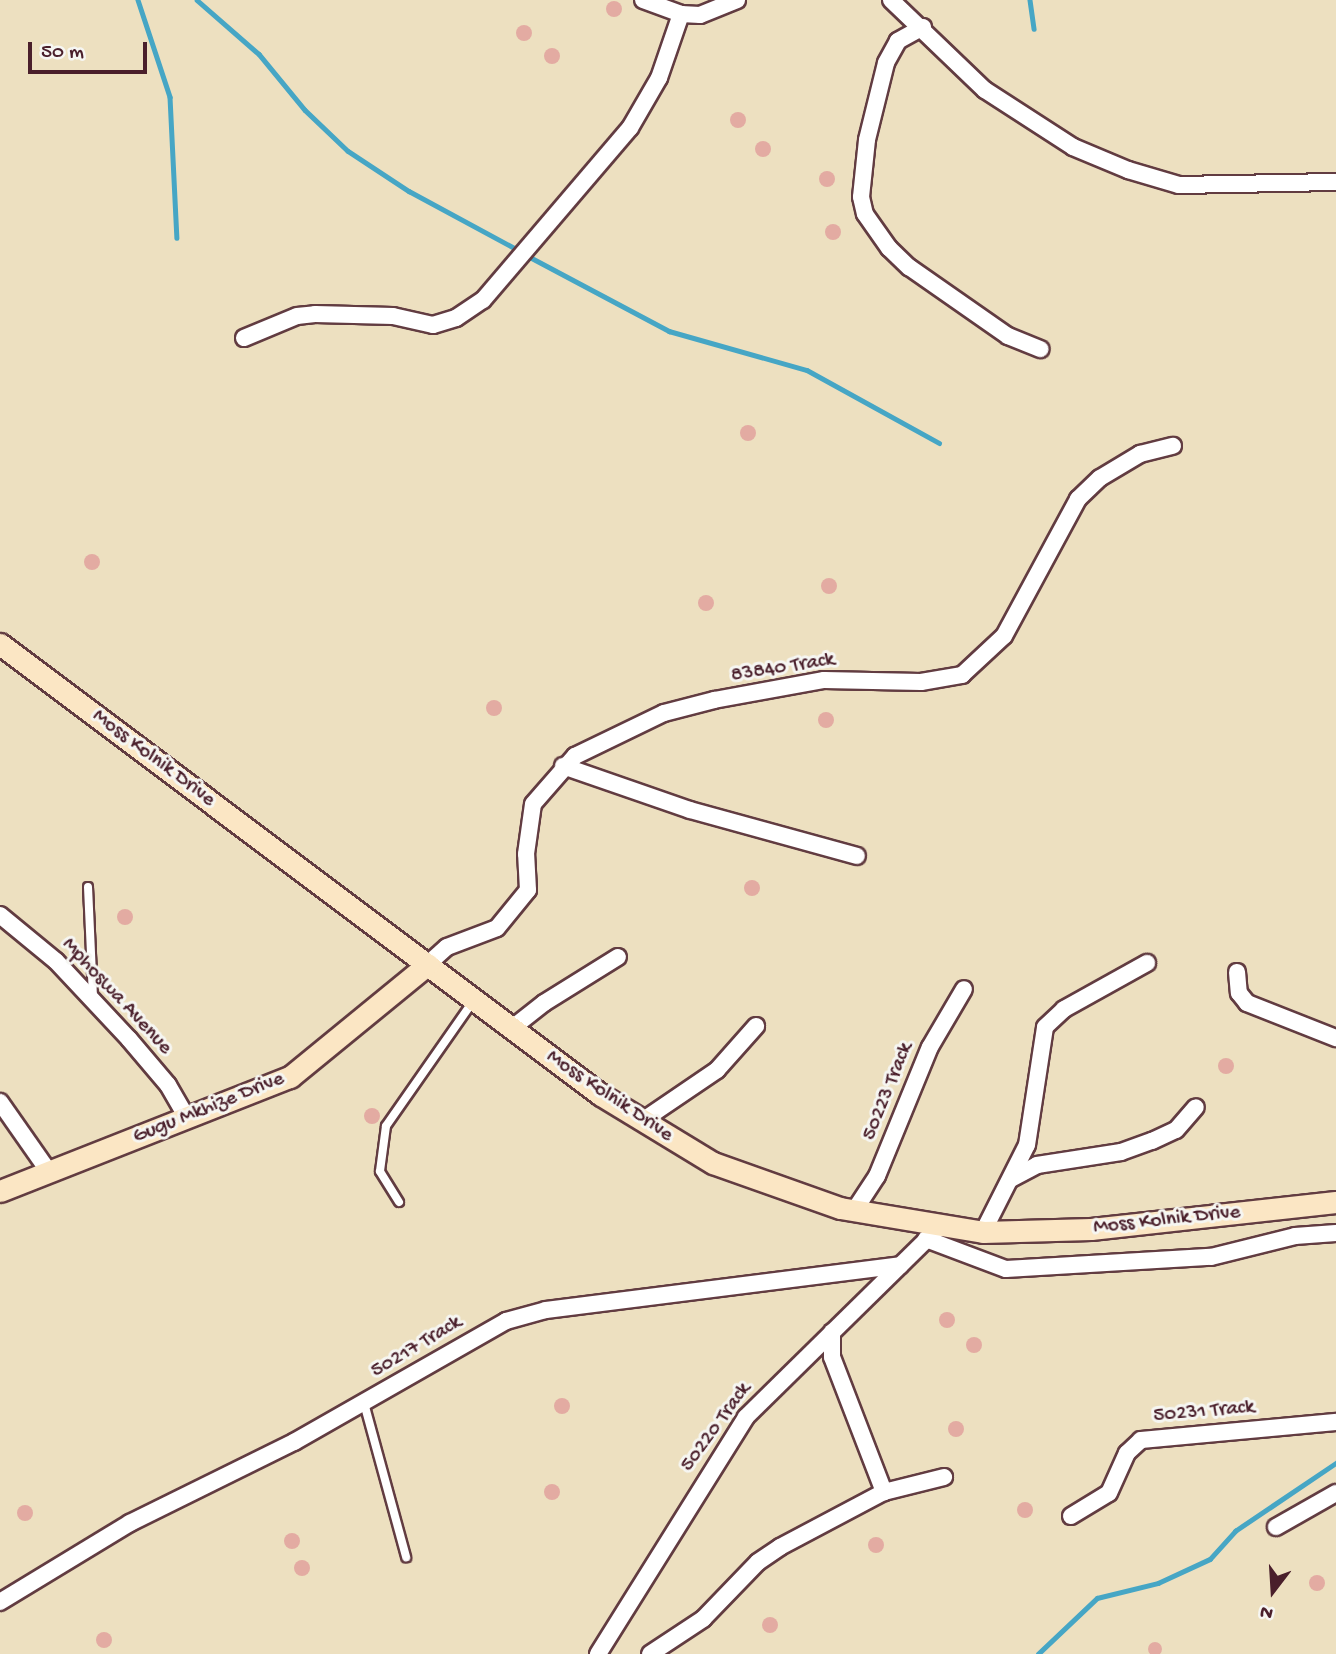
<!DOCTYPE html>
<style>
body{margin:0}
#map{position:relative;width:1336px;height:1654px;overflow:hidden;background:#ede0c0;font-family:"Gochi Hand",sans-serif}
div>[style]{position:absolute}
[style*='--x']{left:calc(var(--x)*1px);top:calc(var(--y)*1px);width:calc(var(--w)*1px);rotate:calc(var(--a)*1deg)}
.stream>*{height:4.5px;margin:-2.25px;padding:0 2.25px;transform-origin:2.25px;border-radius:2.25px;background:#46a6c5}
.building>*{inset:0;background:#e3aba2}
.round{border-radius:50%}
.roads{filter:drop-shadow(2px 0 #623c41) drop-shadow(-2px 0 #623c41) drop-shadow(0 2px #623c41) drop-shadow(0 -2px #623c41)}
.lane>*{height:8px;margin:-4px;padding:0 4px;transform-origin:4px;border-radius:4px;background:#fff}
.street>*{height:16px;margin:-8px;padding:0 8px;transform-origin:8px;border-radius:8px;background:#fff}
.secondary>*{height:21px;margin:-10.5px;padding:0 10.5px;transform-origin:10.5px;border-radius:10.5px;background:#fbe6c4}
span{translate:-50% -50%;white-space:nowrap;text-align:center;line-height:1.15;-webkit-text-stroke:6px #f6f6f2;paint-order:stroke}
.street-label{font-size:21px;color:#4a1f2b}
.north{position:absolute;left:1238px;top:1556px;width:70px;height:70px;-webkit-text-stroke:5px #f6f6f2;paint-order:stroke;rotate:197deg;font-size:19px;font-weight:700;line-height:28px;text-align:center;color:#4a1f2b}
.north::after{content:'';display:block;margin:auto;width:24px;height:32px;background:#4a1f2b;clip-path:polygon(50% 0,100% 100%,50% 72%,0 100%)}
.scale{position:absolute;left:28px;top:42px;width:119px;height:32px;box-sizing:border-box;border:4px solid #4a1f2b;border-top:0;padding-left:9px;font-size:21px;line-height:24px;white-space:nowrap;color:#4a1f2b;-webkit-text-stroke:5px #f6f6f2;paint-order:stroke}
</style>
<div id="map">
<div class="stream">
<i style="--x:138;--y:0;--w:102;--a:71.7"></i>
<i style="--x:170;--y:97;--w:141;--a:87.2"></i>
<i style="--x:197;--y:0;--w:82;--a:41.1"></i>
<i style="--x:259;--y:54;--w:72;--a:50.6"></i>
<i style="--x:305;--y:110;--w:59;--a:43.6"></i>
<i style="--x:348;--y:151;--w:73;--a:33.3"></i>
<i style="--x:409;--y:191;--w:126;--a:28.4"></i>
<i style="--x:1030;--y:0;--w:29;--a:82"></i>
<i style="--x:528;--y:256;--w:160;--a:28"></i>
<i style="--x:669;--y:331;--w:143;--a:15.8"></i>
<i style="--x:807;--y:370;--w:151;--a:28.9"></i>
<i style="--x:1038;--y:1654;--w:81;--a:-43.5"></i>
<i style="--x:1097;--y:1598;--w:63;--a:-13.8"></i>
<i style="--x:1158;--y:1583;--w:57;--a:-24.8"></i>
<i style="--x:1210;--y:1559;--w:38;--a:-48"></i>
<i style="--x:1235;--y:1531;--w:122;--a:-34"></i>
</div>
<div class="building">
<i class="round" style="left:606px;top:1px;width:16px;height:16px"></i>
<i class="round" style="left:516px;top:25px;width:16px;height:16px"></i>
<i class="round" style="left:544px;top:48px;width:16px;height:16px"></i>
<i class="round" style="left:730px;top:112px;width:16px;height:16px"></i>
<i class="round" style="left:755px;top:141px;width:16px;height:16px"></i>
<i class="round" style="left:819px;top:171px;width:16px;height:16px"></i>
<i class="round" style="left:825px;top:224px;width:16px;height:16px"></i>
<i class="round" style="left:740px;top:425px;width:16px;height:16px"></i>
<i class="round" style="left:84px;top:554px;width:16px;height:16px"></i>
<i class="round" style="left:821px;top:578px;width:16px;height:16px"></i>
<i class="round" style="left:698px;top:595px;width:16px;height:16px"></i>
<i class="round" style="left:486px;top:700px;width:16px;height:16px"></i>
<i class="round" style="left:818px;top:712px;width:16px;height:16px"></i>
<i class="round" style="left:744px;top:880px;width:16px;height:16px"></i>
<i class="round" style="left:117px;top:909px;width:16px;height:16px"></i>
<i class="round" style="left:1218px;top:1058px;width:16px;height:16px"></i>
<i class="round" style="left:364px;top:1108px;width:16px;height:16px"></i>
<i class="round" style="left:939px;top:1312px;width:16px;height:16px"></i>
<i class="round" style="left:966px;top:1337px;width:16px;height:16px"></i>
<i class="round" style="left:554px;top:1398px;width:16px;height:16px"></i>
<i class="round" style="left:948px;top:1421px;width:16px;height:16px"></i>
<i class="round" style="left:544px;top:1484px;width:16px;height:16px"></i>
<i class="round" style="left:1017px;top:1502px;width:16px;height:16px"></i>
<i class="round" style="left:17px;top:1505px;width:16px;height:16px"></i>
<i class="round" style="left:284px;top:1533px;width:16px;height:16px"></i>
<i class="round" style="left:868px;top:1537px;width:16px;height:16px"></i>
<i class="round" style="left:294px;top:1560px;width:16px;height:16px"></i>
<i class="round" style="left:1309px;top:1575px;width:16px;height:16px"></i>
<i class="round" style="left:762px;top:1617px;width:16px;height:16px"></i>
<i class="round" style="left:96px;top:1632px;width:16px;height:16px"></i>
<i class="round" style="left:1148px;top:1642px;width:14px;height:14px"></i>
</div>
<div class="roads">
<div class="lane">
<i style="--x:88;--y:887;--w:110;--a:87.4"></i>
<i style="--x:399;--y:1202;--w:36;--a:-122"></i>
<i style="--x:380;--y:1171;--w:45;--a:-82.4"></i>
<i style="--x:386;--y:1126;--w:154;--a:-55.1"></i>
<i style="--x:364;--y:1403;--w:160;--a:74.7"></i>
</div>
<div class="street">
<i style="--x:643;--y:0;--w:40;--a:20.2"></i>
<i style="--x:681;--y:14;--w:19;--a:3"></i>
<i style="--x:700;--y:15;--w:40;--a:-22"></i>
<i style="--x:891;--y:0;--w:130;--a:43.8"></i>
<i style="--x:985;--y:90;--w:105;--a:32.9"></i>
<i style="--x:1073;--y:147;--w:60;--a:22.7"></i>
<i style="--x:1128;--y:170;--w:53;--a:16.4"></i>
<i style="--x:1179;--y:185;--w:157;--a:-1.1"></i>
<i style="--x:923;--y:27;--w:29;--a:151"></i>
<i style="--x:898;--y:41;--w:25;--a:119"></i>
<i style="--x:886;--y:63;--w:79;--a:103.9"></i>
<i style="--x:867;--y:140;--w:57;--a:96"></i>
<i style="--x:861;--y:197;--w:17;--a:77"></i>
<i style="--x:865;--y:214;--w:42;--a:54.8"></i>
<i style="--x:889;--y:248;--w:28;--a:44"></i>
<i style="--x:909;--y:267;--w:121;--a:34.9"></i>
<i style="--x:1008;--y:336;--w:35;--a:22"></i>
<i style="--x:244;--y:338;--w:57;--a:-22.5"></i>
<i style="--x:297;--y:316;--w:18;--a:-6"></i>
<i style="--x:315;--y:314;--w:78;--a:1.5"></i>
<i style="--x:393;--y:316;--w:41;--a:12.7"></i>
<i style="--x:433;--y:325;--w:24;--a:-17"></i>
<i style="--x:456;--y:318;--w:32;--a:-34"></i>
<i style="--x:483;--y:300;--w:226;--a:-49.5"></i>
<i style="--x:630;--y:128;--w:58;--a:-59.9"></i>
<i style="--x:659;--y:78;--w:68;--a:-71"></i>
<i style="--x:563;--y:766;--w:134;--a:19.1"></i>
<i style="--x:690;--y:810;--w:173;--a:15.4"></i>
<i style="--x:0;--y:915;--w:72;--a:39.4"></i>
<i style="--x:56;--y:961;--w:107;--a:46.9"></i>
<i style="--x:129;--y:1039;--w:60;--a:49.7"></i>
<i style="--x:168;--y:1085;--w:39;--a:60"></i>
<i style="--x:428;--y:964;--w:25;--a:-42"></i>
<i style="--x:447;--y:947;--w:53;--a:-20.8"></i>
<i style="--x:497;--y:928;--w:49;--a:-50.8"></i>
<i style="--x:528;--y:890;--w:36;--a:-93"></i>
<i style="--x:526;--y:854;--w:50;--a:-82"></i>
<i style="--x:533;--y:804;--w:64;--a:-48.8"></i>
<i style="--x:575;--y:756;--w:99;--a:-25.8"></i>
<i style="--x:664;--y:713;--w:52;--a:-14.6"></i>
<i style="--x:714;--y:700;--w:112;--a:-10.3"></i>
<i style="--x:824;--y:680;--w:97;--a:1.2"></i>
<i style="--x:921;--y:682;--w:42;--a:-9.7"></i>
<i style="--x:962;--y:675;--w:57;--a:-42.9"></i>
<i style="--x:1004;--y:636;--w:156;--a:-61.6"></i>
<i style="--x:1078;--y:499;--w:30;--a:-44"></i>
<i style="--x:1100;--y:478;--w:47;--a:-31"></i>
<i style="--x:1140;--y:454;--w:34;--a:-14"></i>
<i style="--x:1237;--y:972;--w:21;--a:85"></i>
<i style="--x:1239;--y:993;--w:13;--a:51"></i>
<i style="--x:1247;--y:1003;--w:96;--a:21.5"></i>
<i style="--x:511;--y:1029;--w:42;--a:-38.2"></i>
<i style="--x:544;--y:1003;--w:87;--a:-31.9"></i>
<i style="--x:0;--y:1102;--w:85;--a:55"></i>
<i style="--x:642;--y:1121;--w:91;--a:-34.2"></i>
<i style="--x:717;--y:1070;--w:59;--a:-48.4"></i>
<i style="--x:1011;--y:1179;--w:30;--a:-28"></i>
<i style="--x:1037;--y:1165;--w:85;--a:-8.8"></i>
<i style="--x:1121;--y:1152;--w:33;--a:-20"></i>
<i style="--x:1152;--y:1141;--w:26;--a:-25"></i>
<i style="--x:1176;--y:1130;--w:30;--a:-49"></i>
<i style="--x:854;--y:1211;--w:42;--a:-56.7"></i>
<i style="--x:877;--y:1176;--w:139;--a:-67.7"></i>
<i style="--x:930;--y:1047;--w:67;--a:-59.6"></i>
<i style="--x:983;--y:1232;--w:97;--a:-63.2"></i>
<i style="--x:1027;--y:1145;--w:119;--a:-81.3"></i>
<i style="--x:1045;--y:1027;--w:26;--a:-43"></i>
<i style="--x:1064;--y:1009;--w:95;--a:-29"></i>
<i style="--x:926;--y:1239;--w:85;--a:20.6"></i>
<i style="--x:1006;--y:1269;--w:205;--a:-3.4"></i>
<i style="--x:1211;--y:1257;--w:87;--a:-14"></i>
<i style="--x:1295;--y:1236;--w:41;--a:-4.2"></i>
<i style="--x:832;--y:1332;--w:25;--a:90"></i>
<i style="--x:832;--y:1357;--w:145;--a:68.9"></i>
<i style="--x:1071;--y:1516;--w:44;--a:-31.2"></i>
<i style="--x:1109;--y:1493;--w:44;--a:-65.8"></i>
<i style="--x:1127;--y:1453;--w:19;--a:-43"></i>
<i style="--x:1141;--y:1440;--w:196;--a:-5.3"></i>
<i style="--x:1276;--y:1527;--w:69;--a:-29.5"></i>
<i style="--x:0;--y:1602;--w:152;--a:-31.3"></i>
<i style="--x:130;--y:1523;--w:183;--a:-26.3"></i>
<i style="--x:294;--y:1442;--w:244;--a:-29.7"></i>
<i style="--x:506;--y:1321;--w:41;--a:-15.4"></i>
<i style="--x:546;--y:1310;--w:357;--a:-7.2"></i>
<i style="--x:598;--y:1654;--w:279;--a:-58"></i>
<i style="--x:746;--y:1417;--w:269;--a:-44.5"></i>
<i style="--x:650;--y:1654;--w:64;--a:-33.4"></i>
<i style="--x:703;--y:1619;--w:79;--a:-46"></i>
<i style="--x:758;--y:1562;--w:27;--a:-34"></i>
<i style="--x:780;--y:1547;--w:118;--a:-27.9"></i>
<i style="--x:884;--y:1492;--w:62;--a:-14"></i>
</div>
<div class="secondary">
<i style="--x:0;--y:644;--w:751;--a:36.89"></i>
<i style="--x:601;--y:1095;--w:131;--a:31.3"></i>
<i style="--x:713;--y:1163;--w:135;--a:19.5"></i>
<i style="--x:840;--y:1208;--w:145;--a:9.5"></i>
<i style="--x:983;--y:1232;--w:108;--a:-1.6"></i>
<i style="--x:1091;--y:1229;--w:246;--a:-6.3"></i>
<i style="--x:0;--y:1191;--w:312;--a:-21.5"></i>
<i style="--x:290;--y:1077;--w:178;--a:-39.3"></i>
</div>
</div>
<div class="street-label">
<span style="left:783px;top:669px;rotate:-9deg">83840 Track</span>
<span style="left:153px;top:759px;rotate:37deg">Moss Kolnik Drive</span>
<span style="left:116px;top:997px;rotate:47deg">Mphoswa Avenue</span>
<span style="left:889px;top:1092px;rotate:-68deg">50223 Track</span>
<span style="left:609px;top:1097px;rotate:34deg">Moss Kolnik Drive</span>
<span style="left:209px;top:1109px;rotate:-22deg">Gugu Mkhize Drive</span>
<span style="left:1167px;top:1221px;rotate:-6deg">Moss Kolnik Drive</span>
<span style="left:417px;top:1348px;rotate:-31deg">50217 Track</span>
<span style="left:1204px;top:1413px;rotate:-5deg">50231 Track</span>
<span style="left:717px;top:1428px;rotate:-54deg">50220 Track</span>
</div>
<div class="north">N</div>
<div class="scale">50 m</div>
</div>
